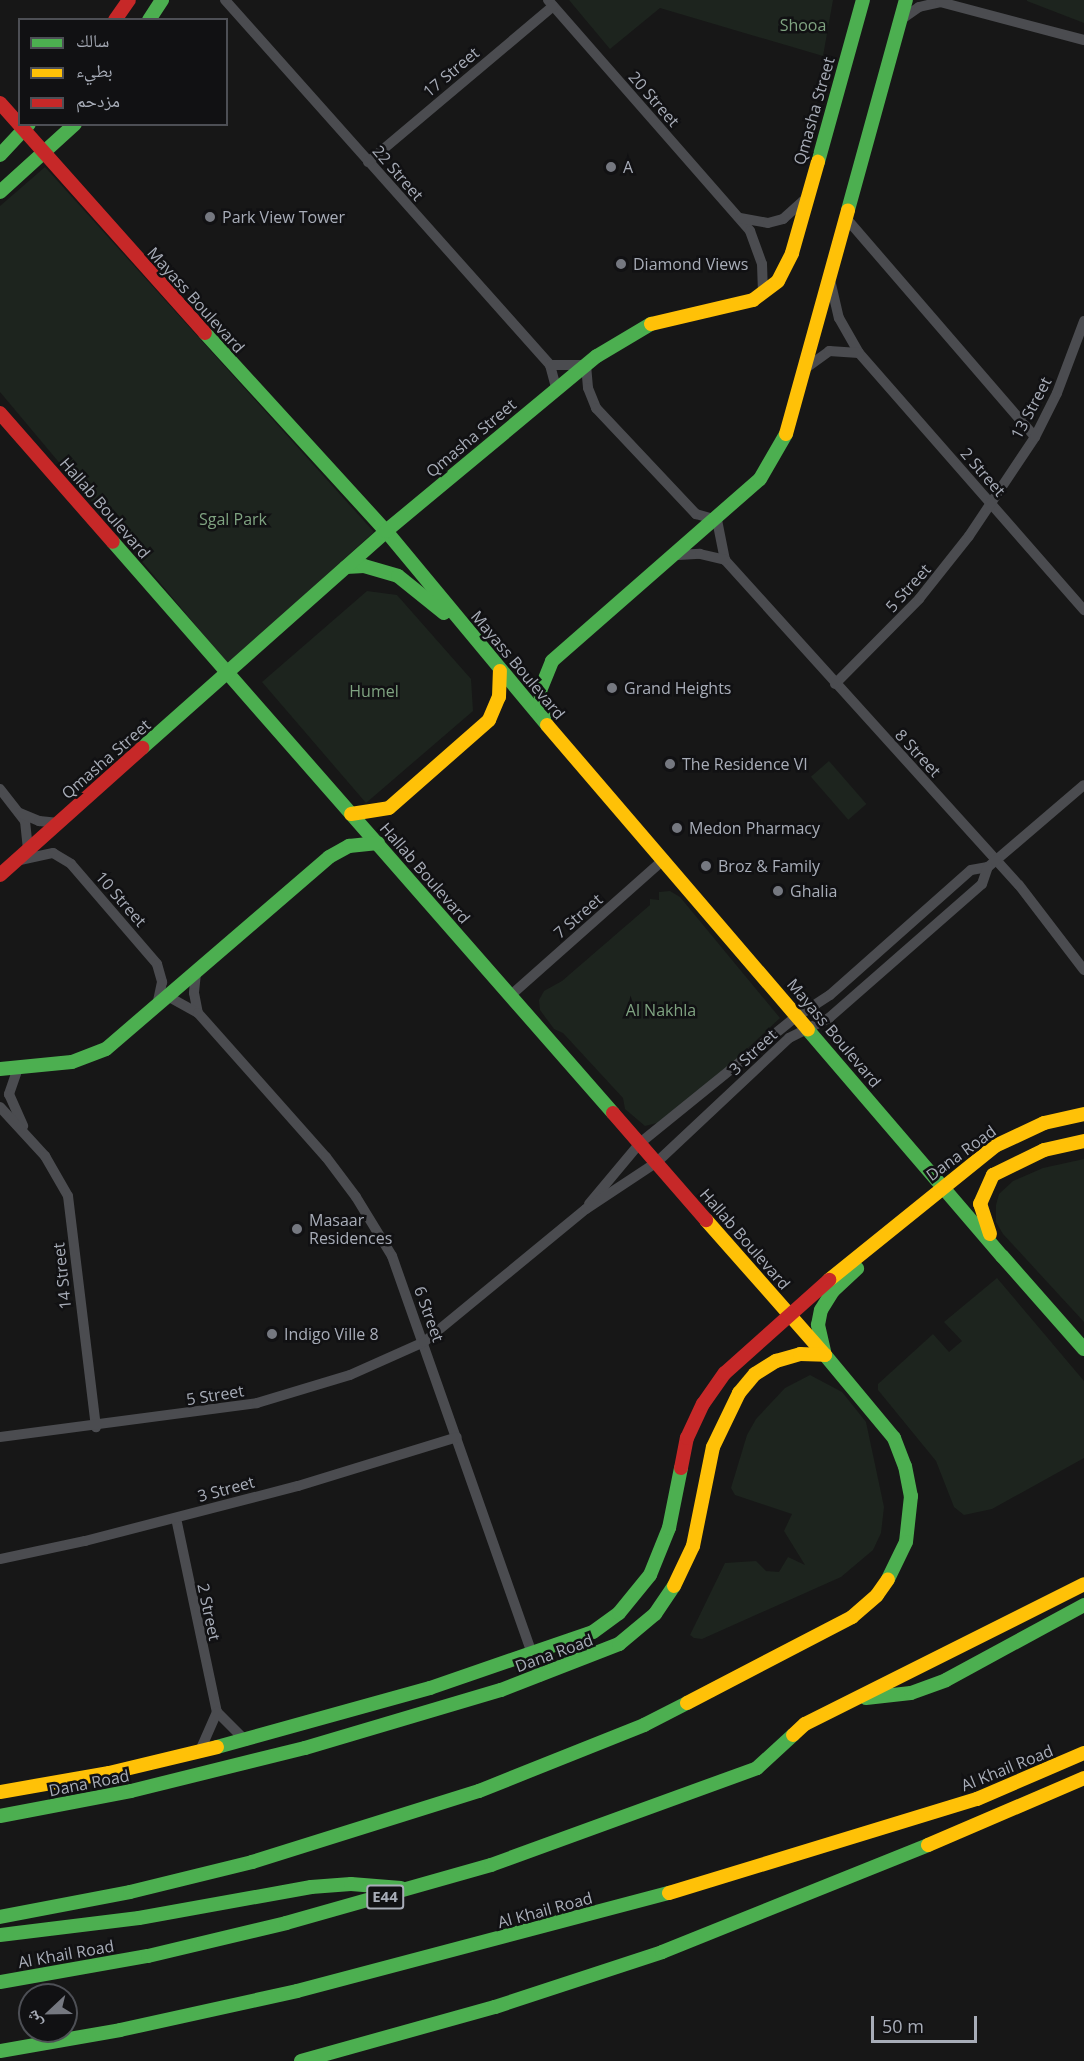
<!DOCTYPE html>
<meta charset="utf-8">
<style>
body{margin:0}
#map{position:relative;width:1084px;height:2061px;overflow:hidden;background:#171717;font-family:"Open Sans","Noto Naskh Arabic",sans-serif}
div>[style]{position:absolute}
[style*='--x']{left:calc(var(--x)*1px);top:calc(var(--y)*1px);width:calc(var(--w)*1px);rotate:calc(var(--a)*1deg)}
.green>*{inset:0;background:#1d241e;transform-origin:0 0}
.street>*{height:10px;margin:-5px;padding:0 5px;transform-origin:5px;border-radius:5px;background:#4b4c50}
.fast>*{height:14px;margin:-7px;padding:0 7px;transform-origin:7px;border-radius:7px;background:#4caf50}
.slow>*{height:14px;margin:-7px;padding:0 7px;transform-origin:7px;border-radius:7px;background:#ffc107}
.jam>*{height:14px;margin:-7px;padding:0 7px;transform-origin:7px;border-radius:7px;background:#c62828}
.dots>*{width:16px;height:16px;translate:-50% -50%;box-sizing:border-box;border:3px solid #111113;border-radius:50%}
span{translate:-50% -50%;white-space:nowrap;text-align:center;line-height:1.15;-webkit-text-stroke:5px #111113;paint-order:stroke}
.shield-label span{padding:2px 4px;background:#111113;border:2px solid;border-radius:4px;-webkit-text-stroke-width:0}
.shield-label{font-size:15px;color:#a8adb8;font-weight:700}
.park-label{font-size:16px;color:#7fa381}
.street-label{font-size:16px;color:#a8adb8}
.poi-label{font-size:16px;color:#a8adb8}
.left{translate:0 -50%;text-align:left}
.legend{position:absolute;left:18px;top:18px;width:210px;height:108px;box-sizing:border-box;background:#111113;border:2px solid #4d4f55;margin:0;padding:8px 10px;list-style:none;font-size:18px;color:#a8adb8}
.legend li{display:flex;align-items:center;gap:12px;height:30px}
.legend b{width:30px;border:2px solid #4d4f55}
.north{position:absolute;left:18px;top:1983px;width:60px;height:60px;box-sizing:border-box;background:#111113;border:2px solid #4d4f55;border-radius:50%;rotate:248deg;font-size:16px;font-weight:700;line-height:24px;text-align:center;color:#a8adb8}
.north::after{content:'';display:block;margin:auto;width:21px;height:27px;background:#757880;clip-path:polygon(50% 0,100% 100%,50% 72%,0 100%)}
.scale{position:absolute;left:871px;top:2016px;width:106px;height:27px;box-sizing:border-box;border:3px solid #a8adb8;border-top:0;padding-left:8px;font-size:18px;line-height:21px;white-space:nowrap;color:#a8adb8;-webkit-text-stroke:4px #111113;paint-order:stroke}
</style>
<div id="map">
<div class="green">
<i style="clip-path:polygon(569px 0,833px 0,823px 56px,660px 8px,610px 49px)"></i>
<i style="clip-path:polygon(1084px 0,1084px 23px,1027px 1px,1027px 0)"></i>
<i style="clip-path:polygon(45px 167px,374px 532px,228px 664px,0 392px,0 206px)"></i>
<i style="clip-path:polygon(367px 591px,397px 595px,471px 679px,473px 711px,366px 803px,262px 682px)"></i>
<i style="left:829px;top:761px;width:57px;height:24px;rotate:49deg"></i>
<i style="clip-path:polygon(670px 891px,680px 897px,780px 1018px,715px 1079px,657px 1123px,645px 1126px,625px 1109px,623px 1098px,563px 1033px,554px 1029px,540px 1010px,539px 1000px,544px 991px,562px 981px,650px 905px,650px 899px,659px 900px,659px 892px)"></i>
<i style="clip-path:polygon(1084px 1159px,1084px 1322px,1003px 1234px,996px 1222px,996px 1205px,999px 1194px,1013px 1181px,1043px 1168px)"></i>
<i style="clip-path:polygon(997px 1278px,1084px 1381px,1084px 1458px,992px 1509px,964px 1515px,954px 1507px,936px 1461px,878px 1390px,878px 1384px,933px 1334px,949px 1352px,962px 1341px,944px 1322px)"></i>
<i style="clip-path:polygon(810px 1375px,842px 1392px,866px 1422px,884px 1507px,881px 1533px,873px 1550px,841px 1577px,702px 1639px,694px 1638px,690px 1635px,725px 1563px,756px 1561px,766px 1571px,779px 1572px,788px 1557px,805px 1565px,784px 1531px,792px 1514px,735px 1495px,731px 1488px,747px 1435px,756px 1419px,785px 1388px)"></i>
</div>
<div class="street">
<i style="--x:225;--y:0;--w:489;--a:48.3"></i>
<i style="--x:550;--y:365;--w:23;--a:75"></i>
<i style="--x:548;--y:0;--w:307;--a:48.8"></i>
<i style="--x:750;--y:231;--w:35;--a:70"></i>
<i style="--x:762;--y:264;--w:30;--a:88"></i>
<i style="--x:902;--y:19;--w:21;--a:-35"></i>
<i style="--x:919;--y:7;--w:22;--a:-13"></i>
<i style="--x:940;--y:2;--w:149;--a:14.8"></i>
<i style="--x:368;--y:162;--w:242;--a:-40.1"></i>
<i style="--x:740;--y:218;--w:28;--a:10"></i>
<i style="--x:768;--y:223;--w:16;--a:-15"></i>
<i style="--x:783;--y:219;--w:27;--a:-42"></i>
<i style="--x:846;--y:218;--w:289;--a:49.2"></i>
<i style="--x:831;--y:284;--w:35;--a:77"></i>
<i style="--x:839;--y:318;--w:40;--a:60.3"></i>
<i style="--x:859;--y:353;--w:342;--a:48.8"></i>
<i style="--x:550;--y:365;--w:36;--a:0"></i>
<i style="--x:586;--y:365;--w:23;--a:85"></i>
<i style="--x:588;--y:388;--w:22;--a:68"></i>
<i style="--x:596;--y:408;--w:146;--a:46.7"></i>
<i style="--x:696;--y:514;--w:22;--a:16"></i>
<i style="--x:717;--y:520;--w:41;--a:78.7"></i>
<i style="--x:725;--y:560;--w:438;--a:47.9"></i>
<i style="--x:1019;--y:885;--w:107;--a:52.6"></i>
<i style="--x:806;--y:368;--w:29;--a:-36"></i>
<i style="--x:829;--y:351;--w:30;--a:4"></i>
<i style="--x:678;--y:555;--w:22;--a:-3"></i>
<i style="--x:700;--y:554;--w:26;--a:13"></i>
<i style="--x:835;--y:684;--w:120;--a:-45.3"></i>
<i style="--x:919;--y:599;--w:80;--a:-51.6"></i>
<i style="--x:969;--y:536;--w:119;--a:-56.3"></i>
<i style="--x:1035;--y:437;--w:49;--a:-63.4"></i>
<i style="--x:1057;--y:393;--w:77;--a:-69.4"></i>
<i style="--x:0;--y:789;--w:41;--a:52"></i>
<i style="--x:25;--y:821;--w:29;--a:84"></i>
<i style="--x:20;--y:813;--w:21;--a:23"></i>
<i style="--x:39;--y:821;--w:20;--a:6"></i>
<i style="--x:20;--y:860;--w:34;--a:-12"></i>
<i style="--x:53;--y:853;--w:21;--a:31"></i>
<i style="--x:71;--y:864;--w:132;--a:49.3"></i>
<i style="--x:157;--y:964;--w:19;--a:74"></i>
<i style="--x:162;--y:982;--w:25;--a:102"></i>
<i style="--x:196;--y:973;--w:20;--a:96"></i>
<i style="--x:194;--y:993;--w:20;--a:79"></i>
<i style="--x:511;--y:995;--w:205;--a:-41.6"></i>
<i style="--x:169;--y:997;--w:33;--a:29"></i>
<i style="--x:198;--y:1013;--w:193;--a:48.4"></i>
<i style="--x:326;--y:1157;--w:50;--a:53.1"></i>
<i style="--x:356;--y:1197;--w:69;--a:58.6"></i>
<i style="--x:392;--y:1256;--w:446;--a:70.6"></i>
<i style="--x:18;--y:1068;--w:28;--a:109"></i>
<i style="--x:9;--y:1094;--w:35;--a:66"></i>
<i style="--x:0;--y:1107;--w:67;--a:47.4"></i>
<i style="--x:45;--y:1156;--w:46;--a:60.1"></i>
<i style="--x:68;--y:1196;--w:233;--a:83.1"></i>
<i style="--x:589;--y:1204;--w:80;--a:-50.1"></i>
<i style="--x:640;--y:1143;--w:197;--a:-39"></i>
<i style="--x:793;--y:1019;--w:44;--a:-33"></i>
<i style="--x:830;--y:995;--w:188;--a:-41.6"></i>
<i style="--x:971;--y:870;--w:17;--a:-10"></i>
<i style="--x:988;--y:867;--w:126;--a:-40.5"></i>
<i style="--x:0;--y:1437;--w:259;--a:-7.5"></i>
<i style="--x:257;--y:1403;--w:97;--a:-16.8"></i>
<i style="--x:350;--y:1375;--w:81;--a:-24"></i>
<i style="--x:424;--y:1342;--w:210;--a:-39.4"></i>
<i style="--x:586;--y:1209;--w:85;--a:-33.5"></i>
<i style="--x:657;--y:1162;--w:181;--a:-43.2"></i>
<i style="--x:789;--y:1038;--w:45;--a:-26.6"></i>
<i style="--x:829;--y:1018;--w:203;--a:-41.2"></i>
<i style="--x:982;--y:884;--w:18;--a:-71"></i>
<i style="--x:176;--y:1518;--w:198;--a:78.1"></i>
<i style="--x:217;--y:1712;--w:41;--a:45"></i>
<i style="--x:0;--y:1559;--w:87;--a:-12"></i>
<i style="--x:85;--y:1541;--w:220;--a:-14.5"></i>
<i style="--x:298;--y:1486;--w:166;--a:-17.1"></i>
<i style="--x:199;--y:1753;--w:45;--a:-66.3"></i>
</div>
<div class="fast">
<i style="--x:149;--y:20;--w:24;--a:-57"></i>
<i style="--x:0;--y:155;--w:42;--a:-46.9"></i>
<i style="--x:818;--y:162;--w:168;--a:-74.5"></i>
<i style="--x:0;--y:192;--w:101;--a:-42.2"></i>
<i style="--x:848;--y:210;--w:218;--a:-74.6"></i>
<i style="--x:205;--y:333;--w:268;--a:47.6"></i>
<i style="--x:386;--y:531;--w:252;--a:50.3"></i>
<i style="--x:113;--y:542;--w:759;--a:48.79"></i>
<i style="--x:346;--y:567;--w:18;--a:-3"></i>
<i style="--x:364;--y:566;--w:35;--a:16"></i>
<i style="--x:398;--y:576;--w:59;--a:38.8"></i>
<i style="--x:544;--y:719;--w:28;--a:-98"></i>
<i style="--x:540;--y:691;--w:32;--a:-68"></i>
<i style="--x:552;--y:661;--w:276;--a:-41.2"></i>
<i style="--x:760;--y:479;--w:52;--a:-60"></i>
<i style="--x:142;--y:748;--w:327;--a:-41.6"></i>
<i style="--x:386;--y:531;--w:274;--a:-39.7"></i>
<i style="--x:597;--y:356;--w:63;--a:-30.7"></i>
<i style="--x:808;--y:1030;--w:298;--a:49.4"></i>
<i style="--x:0;--y:1069;--w:72;--a:-5.6"></i>
<i style="--x:72;--y:1062;--w:36;--a:-21"></i>
<i style="--x:106;--y:1049;--w:294;--a:-40.7"></i>
<i style="--x:329;--y:857;--w:23;--a:-29"></i>
<i style="--x:349;--y:846;--w:29;--a:-6"></i>
<i style="--x:1002;--y:1256;--w:124;--a:48.6"></i>
<i style="--x:824;--y:1351;--w:27;--a:-103"></i>
<i style="--x:818;--y:1325;--w:15;--a:-79"></i>
<i style="--x:821;--y:1310;--w:22;--a:-58"></i>
<i style="--x:833;--y:1291;--w:33;--a:-43"></i>
<i style="--x:825;--y:1355;--w:108;--a:50.3"></i>
<i style="--x:894;--y:1438;--w:30;--a:69"></i>
<i style="--x:905;--y:1466;--w:31;--a:79"></i>
<i style="--x:911;--y:1496;--w:46;--a:96.2"></i>
<i style="--x:906;--y:1542;--w:41;--a:115.9"></i>
<i style="--x:866;--y:1698;--w:45;--a:-6.3"></i>
<i style="--x:911;--y:1693;--w:37;--a:-20"></i>
<i style="--x:946;--y:1680;--w:157;--a:-28.5"></i>
<i style="--x:217;--y:1747;--w:221;--a:-15.5"></i>
<i style="--x:430;--y:1688;--w:172;--a:-19"></i>
<i style="--x:593;--y:1632;--w:32;--a:-36"></i>
<i style="--x:619;--y:1613;--w:49;--a:-50.8"></i>
<i style="--x:650;--y:1575;--w:51;--a:-68"></i>
<i style="--x:669;--y:1528;--w:61;--a:-78.7"></i>
<i style="--x:0;--y:1816;--w:133;--a:-10.8"></i>
<i style="--x:131;--y:1791;--w:179;--a:-13.9"></i>
<i style="--x:305;--y:1748;--w:204;--a:-16.5"></i>
<i style="--x:501;--y:1690;--w:127;--a:-21.3"></i>
<i style="--x:619;--y:1644;--w:47;--a:-39.8"></i>
<i style="--x:655;--y:1614;--w:34;--a:-56"></i>
<i style="--x:0;--y:1917;--w:132;--a:-10.9"></i>
<i style="--x:130;--y:1892;--w:126;--a:-13.8"></i>
<i style="--x:252;--y:1862;--w:238;--a:-17.4"></i>
<i style="--x:479;--y:1791;--w:178;--a:-21.8"></i>
<i style="--x:644;--y:1725;--w:48;--a:-27.1"></i>
<i style="--x:0;--y:1935;--w:140;--a:-7"></i>
<i style="--x:139;--y:1918;--w:175;--a:-10.2"></i>
<i style="--x:311;--y:1887;--w:40;--a:-4.3"></i>
<i style="--x:351;--y:1884;--w:50;--a:4.6"></i>
<i style="--x:0;--y:1982;--w:150;--a:-10"></i>
<i style="--x:148;--y:1956;--w:142;--a:-13.4"></i>
<i style="--x:286;--y:1923;--w:213;--a:-15.8"></i>
<i style="--x:491;--y:1865;--w:283;--a:-20"></i>
<i style="--x:757;--y:1768;--w:49;--a:-42.5"></i>
<i style="--x:0;--y:2051;--w:122;--a:-9.9"></i>
<i style="--x:120;--y:2030;--w:181;--a:-12.4"></i>
<i style="--x:297;--y:1991;--w:385;--a:-14.8"></i>
<i style="--x:301;--y:2061;--w:201;--a:-15.6"></i>
<i style="--x:495;--y:2007;--w:176;--a:-18.2"></i>
<i style="--x:662;--y:1952;--w:287;--a:-21.9"></i>
</div>
<div class="slow">
<i style="--x:651;--y:324;--w:105;--a:-13.2"></i>
<i style="--x:753;--y:300;--w:31;--a:-37"></i>
<i style="--x:778;--y:281;--w:31;--a:-63"></i>
<i style="--x:792;--y:253;--w:95;--a:-74.1"></i>
<i style="--x:786;--y:434;--w:232;--a:-74.5"></i>
<i style="--x:547;--y:725;--w:401;--a:49.4"></i>
<i style="--x:351;--y:814;--w:38;--a:-9"></i>
<i style="--x:389;--y:808;--w:133;--a:-41.3"></i>
<i style="--x:489;--y:720;--w:25;--a:-67"></i>
<i style="--x:499;--y:697;--w:26;--a:-88"></i>
<i style="--x:706;--y:1220;--w:180;--a:48.6"></i>
<i style="--x:990;--y:1234;--w:32;--a:-108"></i>
<i style="--x:980;--y:1204;--w:32;--a:-66"></i>
<i style="--x:993;--y:1175;--w:57;--a:-26.1"></i>
<i style="--x:1044;--y:1150;--w:41;--a:-12.7"></i>
<i style="--x:829;--y:1280;--w:213;--a:-38.9"></i>
<i style="--x:995;--y:1146;--w:54;--a:-25.1"></i>
<i style="--x:1044;--y:1123;--w:41;--a:-12.7"></i>
<i style="--x:674;--y:1586;--w:44;--a:-64.6"></i>
<i style="--x:693;--y:1546;--w:101;--a:-78.6"></i>
<i style="--x:713;--y:1447;--w:60;--a:-64.3"></i>
<i style="--x:739;--y:1393;--w:25;--a:-50"></i>
<i style="--x:755;--y:1374;--w:25;--a:-32"></i>
<i style="--x:776;--y:1361;--w:25;--a:-16"></i>
<i style="--x:800;--y:1354;--w:25;--a:2"></i>
<i style="--x:687;--y:1703;--w:186;--a:-27.5"></i>
<i style="--x:852;--y:1617;--w:33;--a:-41"></i>
<i style="--x:877;--y:1595;--w:19;--a:-55"></i>
<i style="--x:793;--y:1735;--w:16;--a:-43"></i>
<i style="--x:805;--y:1724;--w:312;--a:-26.6"></i>
<i style="--x:0;--y:1792;--w:111;--a:-9.9"></i>
<i style="--x:109;--y:1773;--w:111;--a:-13.5"></i>
<i style="--x:928;--y:1845;--w:170;--a:-23.2"></i>
<i style="--x:669;--y:1893;--w:322;--a:-17"></i>
<i style="--x:977;--y:1799;--w:116;--a:-23.3"></i>
</div>
<div class="jam">
<i style="--x:115;--y:20;--w:24;--a:-55"></i>
<i style="--x:0;--y:103;--w:308;--a:48.3"></i>
<i style="--x:0;--y:413;--w:171;--a:48.8"></i>
<i style="--x:0;--y:875;--w:191;--a:-41.8"></i>
<i style="--x:613;--y:1113;--w:142;--a:49"></i>
<i style="--x:681;--y:1468;--w:31;--a:-79"></i>
<i style="--x:687;--y:1438;--w:38;--a:-65"></i>
<i style="--x:703;--y:1404;--w:38;--a:-55"></i>
<i style="--x:725;--y:1373;--w:140;--a:-41.8"></i>
</div>
<div class="dots">
<i style="left:611px;top:167px;background:#757880"></i>
<i style="left:210px;top:217px;background:#757880"></i>
<i style="left:621px;top:264px;background:#757880"></i>
<i style="left:612px;top:688px;background:#757880"></i>
<i style="left:670px;top:764px;background:#757880"></i>
<i style="left:677px;top:828px;background:#757880"></i>
<i style="left:706px;top:866px;background:#757880"></i>
<i style="left:778px;top:891px;background:#757880"></i>
<i style="left:297px;top:1229px;background:#757880"></i>
<i style="left:272px;top:1334px;background:#757880"></i>
</div>
<div class="shield-label">
<span style="left:385px;top:1897px">E44</span>
</div>
<div class="park-label">
<span style="left:803px;top:25px">Shooa</span>
<span style="left:233px;top:519px">Sgal Park</span>
<span style="left:374px;top:691px">Humel</span>
<span style="left:661px;top:1010px">Al Nakhla</span>
</div>
<div class="street-label">
<span style="left:451px;top:72px;rotate:-40deg">17 Street</span>
<span style="left:654px;top:99px;rotate:49deg">20 Street</span>
<span style="left:814px;top:111px;rotate:-74deg">Qmasha Street</span>
<span style="left:398px;top:173px;rotate:49deg">22 Street</span>
<span style="left:196px;top:300px;rotate:48deg">Mayass Boulevard</span>
<span style="left:1031px;top:408px;rotate:-62deg">13 Street</span>
<span style="left:471px;top:438px;rotate:-40deg">Qmasha Street</span>
<span style="left:983px;top:472px;rotate:49deg">2 Street</span>
<span style="left:105px;top:508px;rotate:49deg">Hallab Boulevard</span>
<span style="left:908px;top:588px;rotate:-48deg">5 Street</span>
<span style="left:518px;top:665px;rotate:50deg">Mayass Boulevard</span>
<span style="left:918px;top:753px;rotate:47deg">8 Street</span>
<span style="left:106px;top:759px;rotate:-41deg">Qmasha Street</span>
<span style="left:425px;top:873px;rotate:49deg">Hallab Boulevard</span>
<span style="left:121px;top:899px;rotate:49deg">10 Street</span>
<span style="left:578px;top:916px;rotate:-41deg">7 Street</span>
<span style="left:834px;top:1033px;rotate:50deg">Mayass Boulevard</span>
<span style="left:753px;top:1052px;rotate:-43deg">3 Street</span>
<span style="left:961px;top:1153px;rotate:-36deg">Dana Road</span>
<span style="left:745px;top:1239px;rotate:49deg">Hallab Boulevard</span>
<span style="left:62px;top:1276px;rotate:-96deg">14 Street</span>
<span style="left:429px;top:1314px;rotate:70deg">6 Street</span>
<span style="left:215px;top:1395px;rotate:-9deg">5 Street</span>
<span style="left:226px;top:1489px;rotate:-15deg">3 Street</span>
<span style="left:209px;top:1612px;rotate:78deg">2 Street</span>
<span style="left:554px;top:1653px;rotate:-20deg">Dana Road</span>
<span style="left:1007px;top:1768px;rotate:-22deg">Al Khail Road</span>
<span style="left:89px;top:1783px;rotate:-11deg">Dana Road</span>
<span style="left:545px;top:1910px;rotate:-15deg">Al Khail Road</span>
<span style="left:66px;top:1954px;rotate:-10deg">Al Khail Road</span>
</div>
<div class="poi-label">
<span class="left" style="left:623px;top:167px">A</span>
<span class="left" style="left:222px;top:217px">Park View Tower</span>
<span class="left" style="left:633px;top:264px">Diamond Views</span>
<span class="left" style="left:624px;top:688px">Grand Heights</span>
<span class="left" style="left:682px;top:764px">The Residence VI</span>
<span class="left" style="left:689px;top:828px">Medon Pharmacy</span>
<span class="left" style="left:718px;top:866px">Broz &amp; Family</span>
<span class="left" style="left:790px;top:891px">Ghalia</span>
<span class="left" style="left:309px;top:1229px">Masaar<br>Residences</span>
<span class="left" style="left:284px;top:1334px">Indigo Ville 8</span>
</div>
<ul class="legend">
<li><b style="height:8px;background:#4caf50"></b>سالك</li>
<li><b style="height:8px;background:#ffc107"></b>بطيء</li>
<li><b style="height:8px;background:#c62828"></b>مزدحم</li>
</ul>
<div class="north">ش</div>
<div class="scale">50 m</div>
</div>
